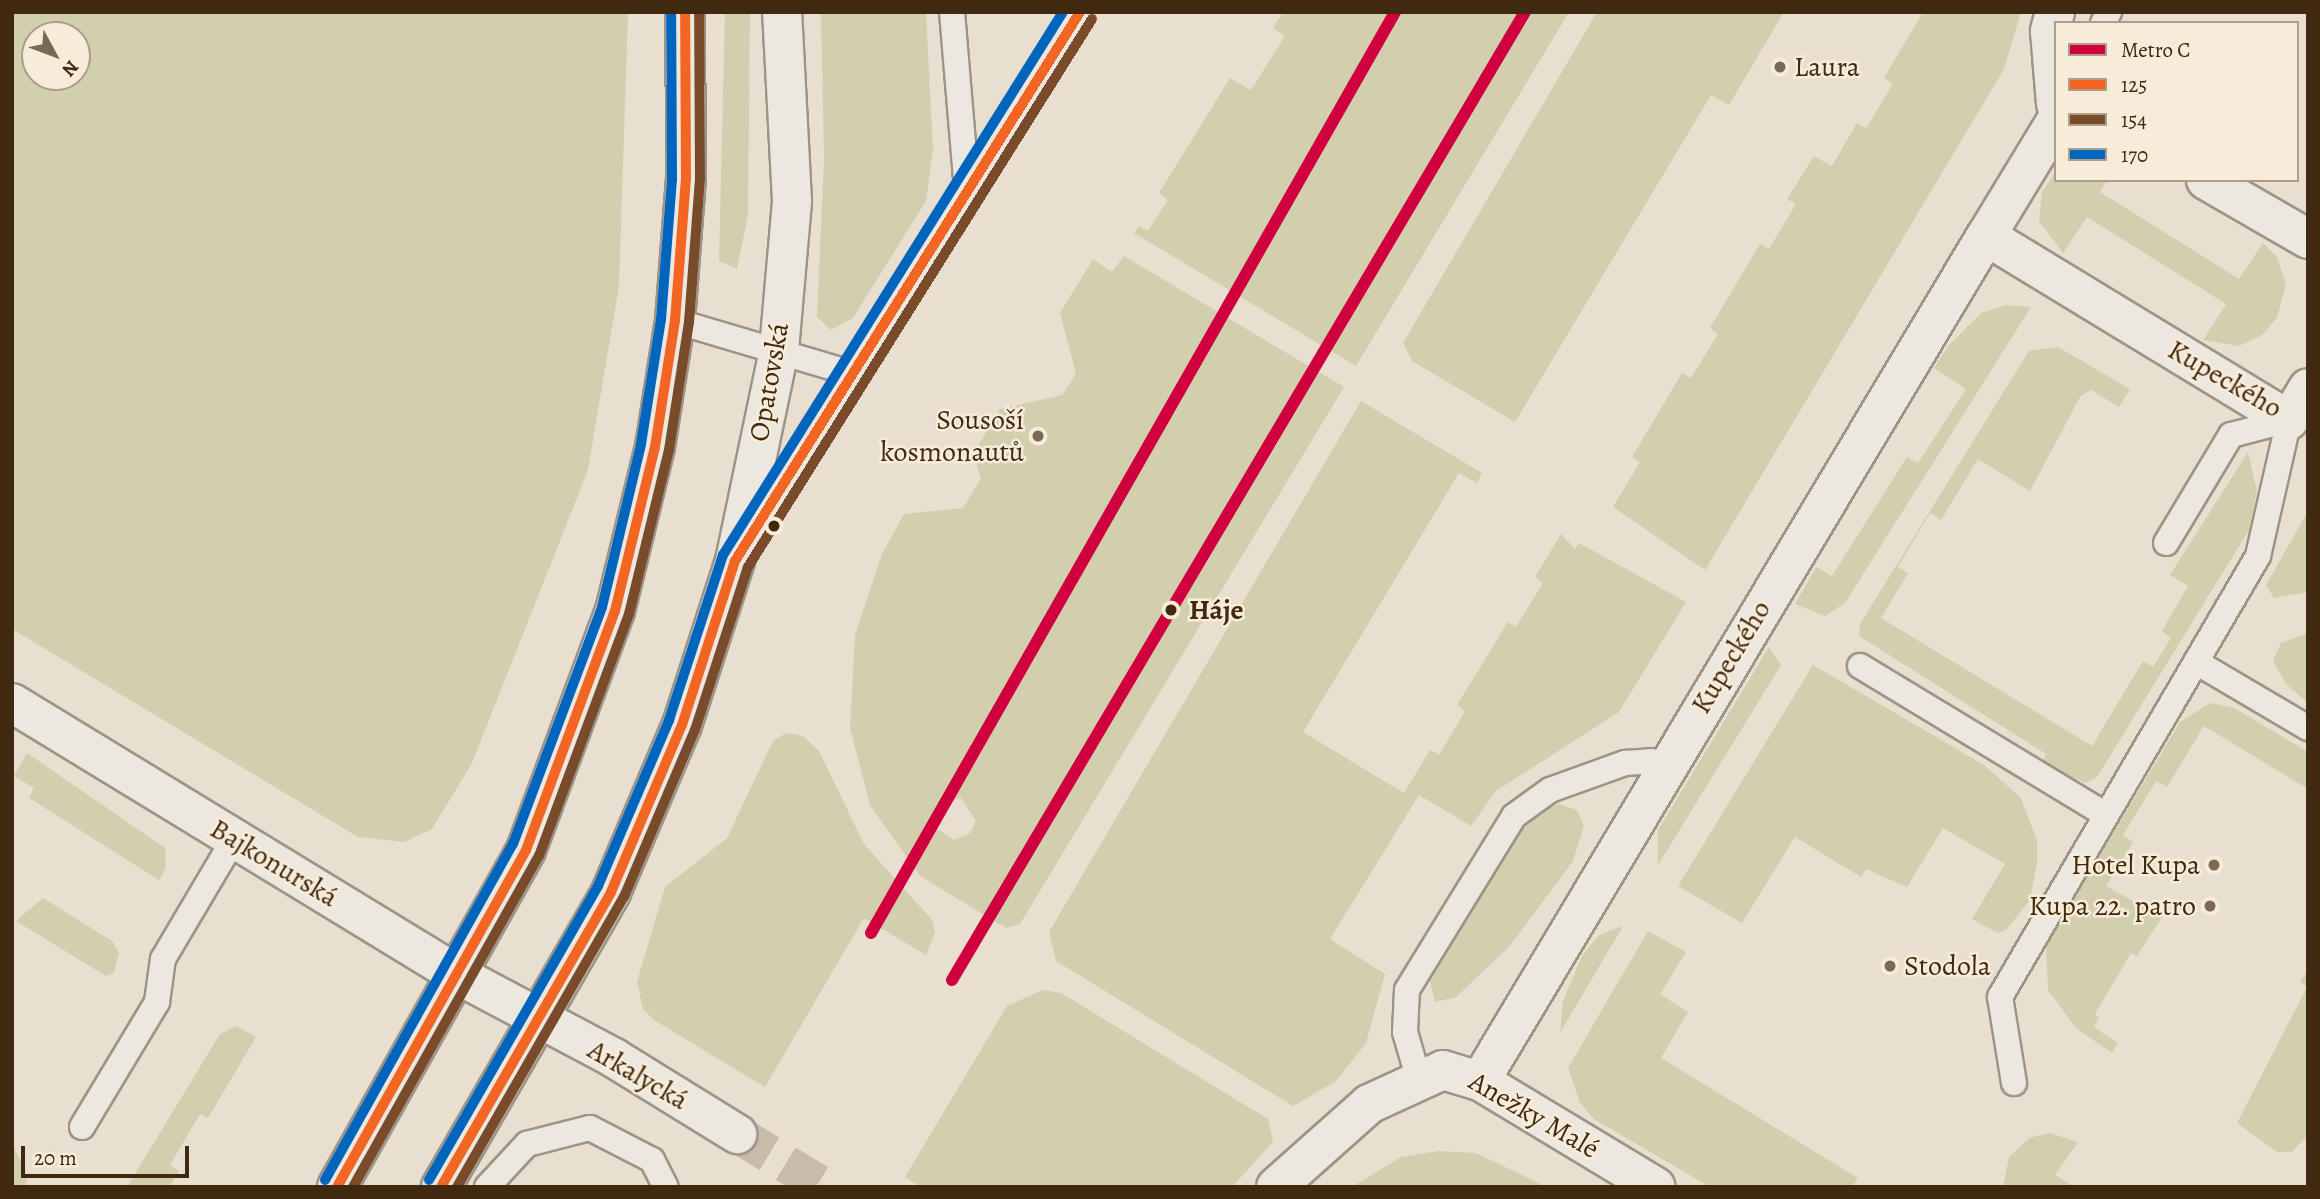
<!DOCTYPE html>
<meta charset="utf-8">
<style>
body{margin:0}
#map{position:relative;width:2320px;height:1199px;overflow:hidden;background:#e8dfd0;font-family:Alegreya,serif}
div>[style]{position:absolute}
[style*='--x']{left:calc(var(--x)*1px);top:calc(var(--y)*1px);width:calc(var(--w)*1px);rotate:calc(var(--a)*1deg)}
.green>*{inset:0;background:#d1cfae}
.minor-tunnel>*{height:38px;margin-top:-19px;transform-origin:0;background:repeating-linear-gradient(90deg,#c7bba9 0 38px,transparent 0 57px)}
.roads{filter:drop-shadow(2px 0 #9c9487) drop-shadow(-2px 0 #9c9487) drop-shadow(0 2px #9c9487) drop-shadow(0 -2px #9c9487)}
.service>*{height:24px;margin:-12px;padding:0 12px;transform-origin:12px;border-radius:12px;background:#ece8e0}
.minor>*{height:38px;margin:-19px;padding:0 19px;transform-origin:19px;border-radius:19px;background:#ece8e0}
.secondary>*{height:38px;margin:-19px;padding:0 19px;transform-origin:19px;border-radius:19px;background:#ece8e0}
.bus-1>*{height:10px;margin:-5px;padding:0 5px;transform-origin:5px;border-radius:5px;background:#f26522}
.bus-2>*{height:10px;margin:-5px;padding:0 5px;transform-origin:5px;border-radius:5px;background:#7a4b2a}
.bus-3>*{height:10px;margin:-5px;padding:0 5px;transform-origin:5px;border-radius:5px;background:#0065bd}
.metro-1>*{height:12px;margin:-6px;padding:0 6px;transform-origin:6px;border-radius:6px;background:#cf003d}
.dots>*{width:19px;height:19px;translate:-50% -50%;box-sizing:border-box;border:4px solid #f7ecd9;border-radius:50%}
span{translate:-50% -50%;white-space:nowrap;text-align:center;line-height:1.15;-webkit-text-stroke:5px #f7ecd9;paint-order:stroke}
.poi-label{font-size:28px;color:#41290f}
.left{translate:0 -50%;text-align:left}
.right{translate:-100% -50%;text-align:right}
.street-label{font-size:28px;color:#41290f}
.stop-label{font-size:28px;color:#41290f;font-weight:700}
.frame{position:absolute;inset:0;border:14px solid #41290f;pointer-events:none}
.legend{position:absolute;left:2054px;top:21px;width:245px;height:161px;box-sizing:border-box;background:#f7ecd9;border:2px solid #ae9e88;margin:0;padding:9px 12px;list-style:none;font-size:21px;color:#41290f}
.legend li{display:flex;align-items:center;gap:14px;height:35px}
.legend b{width:35px;border:2px solid #ae9e88}
.north{position:absolute;left:21px;top:21px;width:70px;height:70px;box-sizing:border-box;background:#f7ecd9;border:2px solid #ae9e88;border-radius:50%;rotate:131deg;font-size:19px;font-weight:700;line-height:28px;text-align:center;color:#41290f}
.north::after{content:'';display:block;margin:auto;width:24px;height:32px;background:#7b6953;clip-path:polygon(50% 0,100% 100%,50% 72%,0 100%)}
.scale{position:absolute;left:21px;top:1146px;width:168px;height:32px;box-sizing:border-box;border:4px solid #41290f;border-top:0;padding-left:9px;font-size:21px;line-height:24px;white-space:nowrap;color:#41290f;-webkit-text-stroke:5px #f7ecd9;paint-order:stroke}
</style>
<div id="map">
<div class="green">
<i style="clip-path:polygon(evenodd,12px 12px,628px 12px,619px 286px,588px 470px,472px 763px,432px 829px,404px 842px,358px 837px,12px 629px,12px 12px,35px 35px,77px 35px,77px 77px,35px 77px,35px 35px)"></i>
<i style="clip-path:polygon(725px 12px,750px 12px,748px 215px,737px 269px,719px 261px)"></i>
<i style="clip-path:polygon(821px 12px,926px 12px,933px 149px,926px 201px,853px 318px,831px 330px,817px 317px,824px 158px)"></i>
<i style="clip-path:polygon(1283px 12px,1569px 12px,1356px 366px,1134px 233px,1139px 226px,1148px 231px,1168px 200px,1159px 193px,1230px 78px,1251px 90px,1285px 36px,1273px 28px)"></i>
<i style="clip-path:polygon(1597px 12px,1784px 12px,1729px 105px,1711px 95px,1515px 422px,1412px 361px,1403px 343px)"></i>
<i style="clip-path:polygon(1923px 12px,2021px 12px,2004px 69px,1705px 570px,1613px 507px,1640px 462px,1632px 457px,1682px 373px,1691px 378px,1718px 334px,1710px 328px,1760px 244px,1769px 249px,1796px 204px,1787px 199px,1814px 156px,1832px 166px,1857px 123px,1866px 128px,1893px 84px,1884px 78px)"></i>
<i style="clip-path:polygon(2056px 171px,2056px 180px,2107px 180px,2100px 192px,2239px 279px,2263px 243px,2277px 257px,2286px 284px,2277px 318px,2262px 335px,2239px 346px,2203px 340px,2226px 304px,2087px 217px,2063px 253px,2039px 221px,2042px 192px)"></i>
<i style="clip-path:polygon(evenodd,1124px 256px,1344px 387px,1020px 924px,1006px 928px,920px 876px,870px 805px,850px 728px,855px 635px,882px 554px,904px 514px,963px 508px,981px 478px,973px 454px,1000px 409px,1062px 395px,1076px 374px,1060px 313px,1093px 259px,1112px 272px,1124px 256px,961px 798px,976px 821px,970px 833px,954px 840px,937px 829px,935px 813px,944px 801px,961px 798px)"></i>
<i style="clip-path:polygon(2007px 305px,2031px 307px,1845px 603px,1825px 616px,1795px 604px,1816px 567px,1832px 576px,1907px 457px,1918px 463px,1966px 389px,1934px 368px,1949px 345px,1981px 313px)"></i>
<i style="clip-path:polygon(2058px 347px,2130px 389px,2119px 407px,2091px 390px,2080px 397px,2030px 491px,1978px 459px,1941px 520px,1930px 513px,1898px 567px,1908px 573px,1881px 618px,2092px 746px,2143px 661px,2153px 667px,2171px 638px,2162px 631px,2188px 586px,2170px 575px,2248px 452px,2257px 491px,2249px 530px,2097px 777px,2085px 783px,2042px 762px,2046px 754px,1859px 636px,1860px 624px,2029px 351px)"></i>
<i style="clip-path:polygon(1361px 401px,1482px 473px,1477px 483px,1459px 473px,1303px 732px,1404px 793px,1430px 750px,1439px 755px,1465px 711px,1457px 705px,1508px 622px,1516px 627px,1543px 583px,1535px 577px,1561px 534px,1575px 549px,1579px 543px,1686px 602px,1619px 712px,1496px 791px,1471px 826px,1419px 795px,1330px 939px,1385px 974px,1366px 1043px,1336px 1081px,1293px 1106px,1056px 961px,1049px 932px)"></i>
<i style="clip-path:polygon(2308px 511px,2308px 592px,2274px 598px,2266px 585px)"></i>
<i style="clip-path:polygon(2308px 633px,2308px 703px,2286px 684px,2273px 661px,2281px 643px)"></i>
<i style="clip-path:polygon(1769px 647px,1781px 665px,1658px 865px,1658px 830px)"></i>
<i style="clip-path:polygon(1813px 665px,1984px 765px,2020px 797px,2037px 840px,2037px 862px,2030px 900px,2006px 930px,1998px 933px,1972px 919px,2005px 864px,1943px 828px,1907px 887px,1866px 869px,1861px 877px,1795px 837px,1742px 923px,1678px 886px)"></i>
<i style="clip-path:polygon(2210px 703px,2234px 708px,2308px 752px,2308px 789px,2204px 726px,2167px 787px,2156px 781px,2123px 835px,2133px 842px,2106px 886px,2162px 917px,2137px 956px,2131px 953px,2095px 1014px,2099px 1018px,2094px 1027px,2118px 1043px,2112px 1053px,2076px 1028px,2048px 990px,2046px 945px,2180px 722px)"></i>
<i style="clip-path:polygon(786px 733px,803px 736px,819px 751px,864px 844px,932px 920px,935px 933px,926px 955px,864px 918px,765px 1087px,654px 1020px,643px 1009px,637px 982px,665px 887px,727px 838px,773px 741px)"></i>
<i style="clip-path:polygon(27px 753px,165px 848px,166px 868px,159px 880px,29px 798px,34px 788px,14px 776px)"></i>
<i style="clip-path:polygon(1559px 804px,1577px 810px,1584px 826px,1573px 861px,1509px 947px,1456px 997px,1435px 1002px,1430px 981px,1515px 837px,1540px 812px)"></i>
<i style="clip-path:polygon(43px 898px,112px 941px,119px 952px,114px 973px,106px 976px,16px 921px)"></i>
<i style="clip-path:polygon(1623px 926px,1560px 1033px,1563px 1001px,1582px 956px,1599px 935px)"></i>
<i style="clip-path:polygon(1648px 931px,1686px 952px,1660px 994px,1688px 1012px,1661px 1058px,1858px 1178px,1852px 1187px,1710px 1187px,1594px 1119px,1580px 1103px,1568px 1068px)"></i>
<i style="clip-path:polygon(2308px 970px,2308px 1135px,2292px 1152px,2277px 1152px,2237px 1123px,2307px 987px,2300px 982px)"></i>
<i style="clip-path:polygon(1043px 990px,1061px 993px,1268px 1119px,1273px 1142px,1232px 1187px,921px 1187px,905px 1177px,1007px 1006px)"></i>
<i style="clip-path:polygon(236px 1026px,256px 1037px,208px 1118px,200px 1114px,170px 1165px,179px 1171px,169px 1187px,127px 1187px,220px 1034px)"></i>
<i style="clip-path:polygon(2050px 1133px,2078px 1142px,2055px 1175px,2074px 1187px,2003px 1187px,2009px 1157px,2029px 1138px)"></i>
<i style="clip-path:polygon(12px 1145px,25px 1167px,27px 1187px,12px 1187px)"></i>
<i style="clip-path:polygon(1439px 1151px,1476px 1153px,1547px 1187px,1352px 1187px,1401px 1157px)"></i>
</div>
<div class="minor-tunnel">
<i style="--x:737;--y:1134;--w:102;--a:31.3"></i>
</div>
<div class="roads">
<div class="service">
<i style="--x:952;--y:12;--w:179;--a:85.2"></i>
<i style="--x:2103;--y:23;--w:13;--a:-61"></i>
<i style="--x:675;--y:321;--w:187;--a:16.5"></i>
<i style="--x:747;--y:542;--w:626;--a:-57.86"></i>
<i style="--x:2196;--y:662;--w:130;--a:30.5"></i>
<i style="--x:1860;--y:666;--w:285;--a:31.2"></i>
<i style="--x:1418;--y:1077;--w:47;--a:-106.1"></i>
<i style="--x:1405;--y:1032;--w:42;--a:-87.3"></i>
<i style="--x:1407;--y:990;--w:204;--a:-58.4"></i>
<i style="--x:1514;--y:816;--w:44;--a:-35.8"></i>
<i style="--x:1550;--y:790;--w:80;--a:-19.8"></i>
<i style="--x:1625;--y:763;--w:26;--a:-4"></i>
<i style="--x:1651;--y:761;--w:16;--a:27"></i>
<i style="--x:2014;--y:1083;--w:87;--a:-99.2"></i>
<i style="--x:2000;--y:997;--w:511;--a:-59.67"></i>
<i style="--x:2258;--y:556;--w:139;--a:-77.2"></i>
<i style="--x:2289;--y:420;--w:60;--a:165.5"></i>
<i style="--x:2231;--y:435;--w:126;--a:121"></i>
<i style="--x:82;--y:1127;--w:146;--a:-59"></i>
<i style="--x:157;--y:1002;--w:43;--a:-82.1"></i>
<i style="--x:163;--y:959;--w:139;--a:-59.4"></i>
<i style="--x:487;--y:1187;--w:59;--a:-47.1"></i>
<i style="--x:527;--y:1144;--w:65;--a:-14.3"></i>
<i style="--x:590;--y:1128;--w:70;--a:27.3"></i>
<i style="--x:652;--y:1160;--w:30;--a:63"></i>
</div>
<div class="minor">
<i style="--x:2055;--y:12;--w:20;--a:105"></i>
<i style="--x:2050;--y:31;--w:73;--a:85.3"></i>
<i style="--x:2056;--y:121;--w:135;--a:121.3"></i>
<i style="--x:1986;--y:236;--w:354;--a:31.3"></i>
<i style="--x:2289;--y:420;--w:37;--a:-59"></i>
<i style="--x:2206;--y:180;--w:118;--a:30"></i>
<i style="--x:12;--y:703;--w:522;--a:31.38"></i>
<i style="--x:458;--y:975;--w:177;--a:28"></i>
<i style="--x:614;--y:1058;--w:145;--a:31.7"></i>
<i style="--x:1480;--y:1081;--w:985;--a:-59.09"></i>
<i style="--x:1276;--y:1187;--w:125;--a:-41.7"></i>
<i style="--x:1369;--y:1104;--w:81;--a:-24.7"></i>
<i style="--x:1443;--y:1070;--w:39;--a:17"></i>
<i style="--x:1480;--y:1081;--w:205;--a:31.1"></i>
</div>
<div class="secondary">
<i style="--x:337;--y:1187;--w:386;--a:-60.7"></i>
<i style="--x:526;--y:850;--w:255;--a:-69.6"></i>
<i style="--x:615;--y:611;--w:169;--a:-76.3"></i>
<i style="--x:655;--y:447;--w:128;--a:-81"></i>
<i style="--x:675;--y:321;--w:142;--a:-85.6"></i>
<i style="--x:686;--y:179;--w:167;--a:-90.3"></i>
<i style="--x:441;--y:1187;--w:340;--a:-60"></i>
<i style="--x:611;--y:892;--w:181;--a:-67"></i>
<i style="--x:682;--y:725;--w:172;--a:-72.1"></i>
<i style="--x:735;--y:561;--w:216;--a:-78.2"></i>
<i style="--x:779;--y:350;--w:150;--a:-85"></i>
<i style="--x:792;--y:201;--w:189;--a:-93"></i>
</div>
</div>
<div class="bus-1">
<i style="--x:337;--y:1187;--w:386;--a:-60.7"></i>
<i style="--x:526;--y:850;--w:255;--a:-69.6"></i>
<i style="--x:615;--y:611;--w:169;--a:-76.3"></i>
<i style="--x:655;--y:447;--w:128;--a:-81"></i>
<i style="--x:675;--y:321;--w:142;--a:-85.6"></i>
<i style="--x:686;--y:179;--w:167;--a:-90.3"></i>
<i style="--x:441;--y:1187;--w:340;--a:-60"></i>
<i style="--x:611;--y:892;--w:181;--a:-67"></i>
<i style="--x:682;--y:725;--w:172;--a:-72.1"></i>
<i style="--x:735;--y:561;--w:648;--a:-57.85"></i>
</div>
<div class="bus-2">
<i style="--x:353;--y:1187;--w:380;--a:-60.7"></i>
<i style="--x:539;--y:856;--w:258;--a:-69.6"></i>
<i style="--x:629;--y:614;--w:169;--a:-76.3"></i>
<i style="--x:669;--y:450;--w:130;--a:-81.1"></i>
<i style="--x:689;--y:322;--w:143;--a:-85.6"></i>
<i style="--x:700;--y:179;--w:167;--a:-90.3"></i>
<i style="--x:457;--y:1187;--w:335;--a:-60.1"></i>
<i style="--x:624;--y:897;--w:181;--a:-67"></i>
<i style="--x:695;--y:730;--w:171;--a:-72"></i>
<i style="--x:748;--y:567;--w:647;--a:-57.88"></i>
</div>
<div class="bus-3">
<i style="--x:325;--y:1180;--w:385;--a:-60.8"></i>
<i style="--x:513;--y:844;--w:253;--a:-69.4"></i>
<i style="--x:602;--y:607;--w:168;--a:-76.5"></i>
<i style="--x:641;--y:444;--w:127;--a:-80.9"></i>
<i style="--x:661;--y:319;--w:140;--a:-85.5"></i>
<i style="--x:672;--y:179;--w:167;--a:-90.3"></i>
<i style="--x:429;--y:1180;--w:339;--a:-60.1"></i>
<i style="--x:598;--y:886;--w:181;--a:-66.8"></i>
<i style="--x:669;--y:720;--w:174;--a:-71.9"></i>
<i style="--x:723;--y:555;--w:641;--a:-57.95"></i>
</div>
<div class="metro-1">
<i style="--x:871;--y:933;--w:1060;--a:-60.36"></i>
<i style="--x:952;--y:980;--w:1125;--a:-59.38"></i>
</div>
<div class="dots">
<i style="left:1780px;top:67px;background:#7b6953"></i>
<i style="left:1038px;top:436px;background:#7b6953"></i>
<i style="left:774px;top:526px;background:#41290f"></i>
<i style="left:1171px;top:610px;background:#41290f"></i>
<i style="left:2214px;top:865px;background:#7b6953"></i>
<i style="left:2210px;top:906px;background:#7b6953"></i>
<i style="left:1890px;top:966px;background:#7b6953"></i>
</div>
<div class="poi-label">
<span class="left" style="left:1794px;top:67px">Laura</span>
<span class="right" style="left:1024px;top:436px">Sousoší<br>kosmonautů</span>
<span class="right" style="left:2200px;top:865px">Hotel Kupa</span>
<span class="right" style="left:2196px;top:906px">Kupa 22. patro</span>
<span class="left" style="left:1904px;top:966px">Stodola</span>
</div>
<div class="street-label">
<span style="left:2225px;top:379px;rotate:30deg">Kupeckého</span>
<span style="left:769px;top:382px;rotate:-80deg">Opatovská</span>
<span style="left:1731px;top:657px;rotate:-59deg">Kupeckého</span>
<span style="left:274px;top:863px;rotate:31deg">Bajkonurská</span>
<span style="left:638px;top:1075px;rotate:30deg">Arkalycká</span>
<span style="left:1534px;top:1115px;rotate:30deg">Anežky Malé</span>
</div>
<div class="stop-label">
<span class="left" style="left:1189px;top:610px">Háje</span>
</div>
<div class="frame"></div>
<ul class="legend">
<li><b style="height:9px;background:#cf003d"></b>Metro C</li>
<li><b style="height:9px;background:#f26522"></b>125</li>
<li><b style="height:9px;background:#7a4b2a"></b>154</li>
<li><b style="height:9px;background:#0065bd"></b>170</li>
</ul>
<div class="north">N</div>
<div class="scale">20 m</div>
</div>
